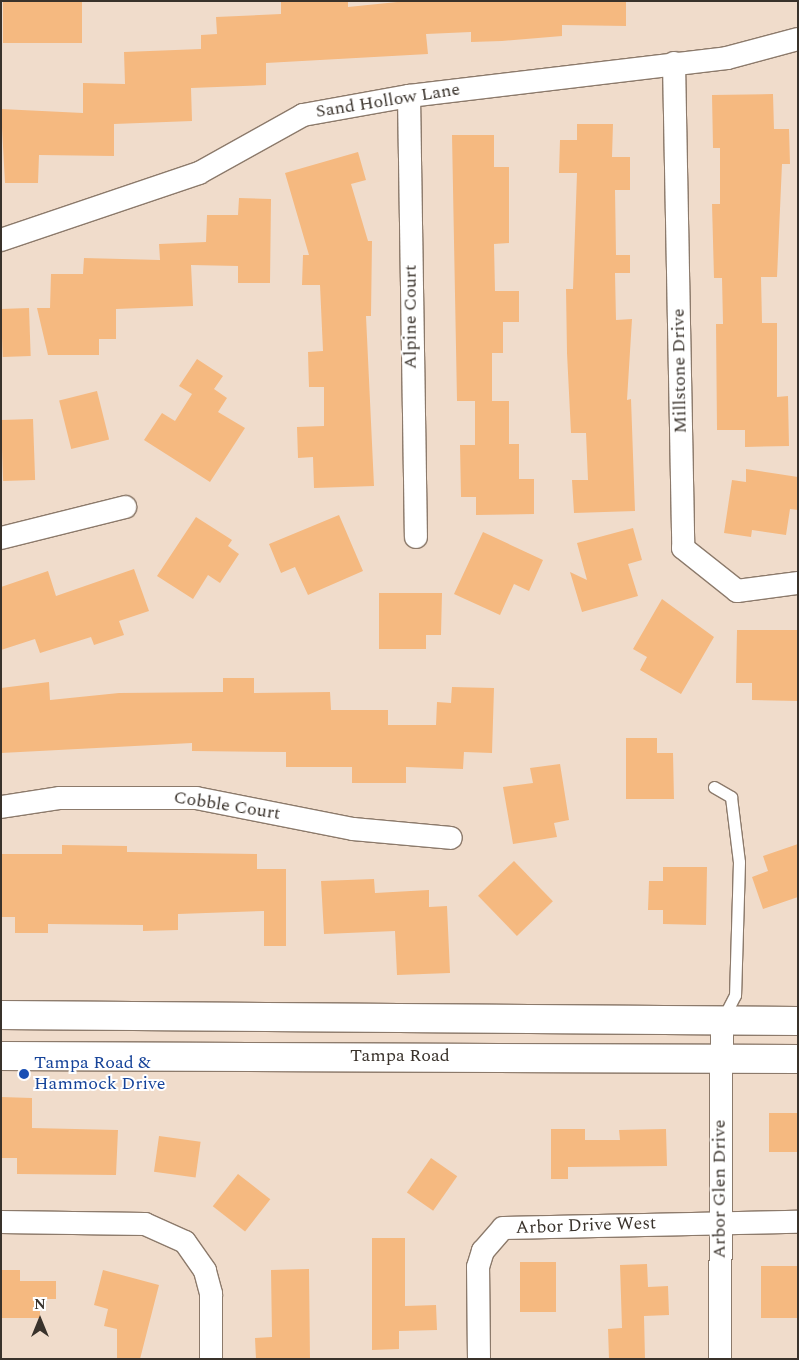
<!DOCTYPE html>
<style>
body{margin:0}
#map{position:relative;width:799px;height:1360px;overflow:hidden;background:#f0dccb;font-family:Spectral,serif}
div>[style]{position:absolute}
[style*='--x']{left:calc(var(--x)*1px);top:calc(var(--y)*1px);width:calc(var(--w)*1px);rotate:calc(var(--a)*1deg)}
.building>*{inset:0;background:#f5b980;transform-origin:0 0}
.roads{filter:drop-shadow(1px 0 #8c7a6b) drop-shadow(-1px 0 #8c7a6b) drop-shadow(0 1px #8c7a6b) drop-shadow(0 -1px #8c7a6b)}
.lane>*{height:11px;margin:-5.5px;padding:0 5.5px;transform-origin:5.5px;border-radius:5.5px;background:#fff}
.street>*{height:22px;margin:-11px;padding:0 11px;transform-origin:11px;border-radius:11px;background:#fff}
.secondary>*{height:28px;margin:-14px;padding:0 14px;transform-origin:14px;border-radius:14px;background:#fff}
.dots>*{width:14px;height:14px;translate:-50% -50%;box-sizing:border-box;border:2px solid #fff;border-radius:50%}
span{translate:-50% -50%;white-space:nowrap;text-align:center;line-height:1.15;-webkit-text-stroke:4px #fff;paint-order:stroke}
.street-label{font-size:18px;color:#39322b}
.transit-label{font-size:18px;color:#164399}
.left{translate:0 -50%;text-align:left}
.frame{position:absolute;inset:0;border:2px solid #39322b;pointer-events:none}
.north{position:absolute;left:15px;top:1295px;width:50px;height:50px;-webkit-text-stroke:4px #fff;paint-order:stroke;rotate:0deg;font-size:14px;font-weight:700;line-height:20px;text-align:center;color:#39322b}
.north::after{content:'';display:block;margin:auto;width:18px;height:22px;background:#39322b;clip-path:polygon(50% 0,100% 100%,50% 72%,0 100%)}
</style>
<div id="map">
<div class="building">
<i style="left:3px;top:1px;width:79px;height:42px"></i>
<i style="clip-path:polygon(281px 1px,348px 1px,348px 7px,407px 1px,626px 1px,626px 26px,562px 25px,562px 36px,502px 41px,471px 42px,471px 32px,426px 34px,428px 54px,266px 63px,266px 85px,191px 88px,192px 121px,114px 124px,114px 156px,39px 155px,38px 183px,5px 183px,1px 109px,83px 113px,83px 83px,125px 84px,124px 52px,201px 49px,201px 35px,217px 34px,216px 17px,281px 14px)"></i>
<i style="clip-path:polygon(773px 94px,774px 129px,789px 129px,790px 164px,782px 164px,777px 277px,761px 277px,762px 323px,777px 323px,777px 397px,788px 396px,789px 446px,745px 447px,745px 430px,717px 430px,716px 324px,723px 324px,722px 278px,714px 278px,712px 204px,720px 204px,720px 148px,713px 148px,712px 95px)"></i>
<i style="clip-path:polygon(577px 124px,613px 124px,612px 157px,630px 157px,630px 190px,615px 190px,616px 255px,630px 255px,630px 273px,615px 273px,616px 320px,632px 319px,627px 400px,631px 399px,635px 511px,574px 513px,572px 480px,588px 480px,586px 433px,571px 433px,567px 353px,566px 289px,573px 289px,577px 173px,559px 173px,560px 140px,577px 140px)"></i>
<i style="clip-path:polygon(452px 135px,494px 135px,494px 167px,509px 167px,509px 243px,494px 244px,495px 291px,519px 291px,519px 322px,503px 322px,503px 353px,492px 353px,492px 401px,509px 401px,509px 444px,519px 444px,519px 479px,534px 479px,534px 514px,476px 515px,476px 497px,461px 497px,460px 445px,475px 445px,475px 401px,457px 401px)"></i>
<i style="clip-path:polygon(358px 152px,366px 180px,351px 184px,368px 241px,372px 241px,371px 316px,366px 316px,374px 486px,314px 488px,313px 457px,298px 458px,297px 427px,324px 426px,324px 387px,309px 387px,308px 352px,323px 351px,320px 285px,302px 285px,303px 255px,309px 255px,285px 173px)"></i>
<i style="clip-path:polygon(239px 198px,271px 199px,270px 283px,238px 283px,238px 266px,191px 265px,193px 306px,116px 309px,116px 339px,99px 339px,99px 355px,48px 355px,37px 308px,50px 308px,51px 274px,83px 274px,84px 258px,160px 260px,159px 244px,206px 242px,207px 215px,238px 215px)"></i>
<i style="left:29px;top:308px;width:48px;height:28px;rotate:88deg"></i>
<i style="clip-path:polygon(197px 359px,223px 376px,214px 389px,227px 398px,218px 412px,245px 428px,210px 482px,144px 440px,162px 413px,175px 421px,192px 394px,179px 386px)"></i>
<i style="left:97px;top:391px;width:50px;height:39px;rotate:76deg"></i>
<i style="left:33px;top:419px;width:61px;height:32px;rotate:88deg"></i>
<i style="clip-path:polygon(746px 469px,798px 477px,798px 510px,790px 509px,786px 535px,752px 530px,751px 537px,724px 533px,732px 480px,746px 482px)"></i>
<i style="clip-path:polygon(339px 515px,363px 571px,308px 595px,295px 567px,281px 573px,269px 544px)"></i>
<i style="clip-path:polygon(196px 517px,232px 540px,228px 546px,239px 554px,220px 583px,208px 575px,193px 599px,157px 576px)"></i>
<i style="clip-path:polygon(633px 528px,642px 560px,628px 564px,638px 596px,582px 612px,570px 572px,587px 580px,577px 543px)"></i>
<i style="clip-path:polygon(483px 532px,543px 560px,529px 591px,514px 584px,500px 615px,454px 594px)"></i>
<i style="clip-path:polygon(134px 569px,149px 611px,119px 621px,124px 635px,94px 645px,91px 637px,40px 653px,35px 639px,1px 650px,1px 587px,48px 571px,56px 596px)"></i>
<i style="clip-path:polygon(379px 593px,442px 593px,441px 635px,426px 635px,426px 649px,379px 649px)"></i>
<i style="clip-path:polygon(662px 599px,714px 637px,681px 694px,640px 670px,647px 657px,633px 649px)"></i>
<i style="clip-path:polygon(737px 630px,798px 630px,798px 701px,752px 700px,752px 683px,736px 683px)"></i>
<i style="clip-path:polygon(223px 678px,254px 678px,254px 693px,330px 692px,331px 710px,388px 710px,388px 725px,436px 725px,437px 702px,451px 703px,452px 687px,494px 688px,492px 753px,464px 752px,463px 769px,406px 767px,406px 783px,352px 783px,352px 767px,286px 767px,286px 752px,192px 751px,192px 743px,1px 753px,1px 688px,49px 682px,50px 700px,119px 693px,223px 692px)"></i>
<i style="clip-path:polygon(626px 738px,657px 738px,657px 753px,673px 753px,674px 799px,626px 799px)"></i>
<i style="clip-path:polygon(560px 764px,569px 820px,554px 823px,557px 837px,513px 844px,503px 787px,533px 783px,530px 768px)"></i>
<i style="clip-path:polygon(798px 844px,798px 897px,763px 909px,752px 877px,768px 871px,763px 856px)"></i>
<i style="clip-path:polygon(62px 845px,127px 846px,127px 852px,257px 854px,257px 869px,286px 869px,286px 946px,264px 946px,264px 911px,178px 914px,178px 930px,143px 931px,143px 925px,48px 924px,48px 933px,15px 933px,15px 917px,1px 917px,1px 854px,62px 854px)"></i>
<i style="left:514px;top:861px;width:56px;height:50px;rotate:46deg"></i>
<i style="clip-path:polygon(663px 867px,707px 867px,706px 925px,663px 924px,663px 910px,648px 910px,649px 881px,663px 881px)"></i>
<i style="clip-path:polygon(374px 879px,375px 893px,429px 890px,429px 907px,447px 906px,450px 973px,397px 975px,395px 931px,324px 934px,321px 881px)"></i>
<i style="clip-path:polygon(1px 1097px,32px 1098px,32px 1128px,118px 1130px,116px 1175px,17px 1174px,17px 1158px,1px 1158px)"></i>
<i style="left:798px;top:1113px;width:39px;height:29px;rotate:90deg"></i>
<i style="clip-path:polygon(551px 1129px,585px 1129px,585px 1140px,620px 1140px,619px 1130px,666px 1129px,667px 1166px,568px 1167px,568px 1179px,551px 1179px)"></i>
<i style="left:159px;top:1136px;width:42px;height:36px;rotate:8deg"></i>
<i style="left:431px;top:1158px;width:32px;height:42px;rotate:35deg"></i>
<i style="left:238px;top:1174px;width:41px;height:41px;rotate:38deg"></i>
<i style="clip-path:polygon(372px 1238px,405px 1238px,405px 1306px,436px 1305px,437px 1330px,399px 1331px,399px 1349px,372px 1350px)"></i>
<i style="left:556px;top:1262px;width:50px;height:36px;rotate:90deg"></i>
<i style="clip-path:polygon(647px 1264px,648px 1287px,668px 1286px,669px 1315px,644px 1316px,645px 1359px,609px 1359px,608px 1329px,622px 1328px,620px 1265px)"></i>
<i style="left:761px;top:1266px;width:37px;height:52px"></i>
<i style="clip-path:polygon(309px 1269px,310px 1359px,256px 1359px,255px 1338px,272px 1337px,271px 1270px)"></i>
<i style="clip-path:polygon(1px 1270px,20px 1270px,20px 1281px,56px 1281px,56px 1299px,40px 1299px,40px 1318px,1px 1318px)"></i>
<i style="clip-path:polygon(103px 1270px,159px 1285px,140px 1359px,117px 1359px,117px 1329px,104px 1326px,108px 1309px,94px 1305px)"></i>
</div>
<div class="roads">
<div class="lane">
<i style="--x:714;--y:787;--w:20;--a:30"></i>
<i style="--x:731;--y:797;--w:65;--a:83"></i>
<i style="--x:739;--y:862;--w:133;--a:91.7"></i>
<i style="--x:735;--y:995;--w:27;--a:117"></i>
</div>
<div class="street">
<i style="--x:674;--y:63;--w:485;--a:88.9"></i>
<i style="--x:683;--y:548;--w:69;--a:38.5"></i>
<i style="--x:737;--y:591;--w:62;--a:-7.5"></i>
<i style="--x:409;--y:96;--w:441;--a:89.1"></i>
<i style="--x:1;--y:240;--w:209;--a:-18.7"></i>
<i style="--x:199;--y:173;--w:119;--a:-29.1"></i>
<i style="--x:303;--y:115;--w:108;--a:-10.2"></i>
<i style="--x:409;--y:96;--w:320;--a:-6.8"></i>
<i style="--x:727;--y:58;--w:73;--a:-15"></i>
<i style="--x:1;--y:538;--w:128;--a:-14"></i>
<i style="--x:1;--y:807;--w:60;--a:-8.7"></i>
<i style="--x:60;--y:798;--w:136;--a:0"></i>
<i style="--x:196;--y:798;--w:160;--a:11.2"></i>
<i style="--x:353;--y:829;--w:98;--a:5.2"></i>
<i style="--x:1;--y:1222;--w:144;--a:0.8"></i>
<i style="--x:145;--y:1224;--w:44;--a:24.2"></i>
<i style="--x:185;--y:1242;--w:35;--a:55"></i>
<i style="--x:205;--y:1271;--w:24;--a:75"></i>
<i style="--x:211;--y:1294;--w:65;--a:90"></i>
<i style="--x:479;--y:1359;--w:92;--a:-90.6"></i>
<i style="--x:478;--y:1267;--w:17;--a:-73"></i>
<i style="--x:483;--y:1251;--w:30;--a:-49"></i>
<i style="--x:503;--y:1228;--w:295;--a:-1.2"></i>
<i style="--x:720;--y:1359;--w:339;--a:-89.7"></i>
</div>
<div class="secondary">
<i style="--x:1;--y:1015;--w:797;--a:0.43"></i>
<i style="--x:1;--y:1056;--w:797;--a:0.22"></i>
</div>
</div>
<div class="dots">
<i style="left:24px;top:1074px;background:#1a4fb4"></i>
</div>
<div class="street-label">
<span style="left:388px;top:101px;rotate:-9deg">Sand Hollow Lane</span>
<span style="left:411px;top:317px;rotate:-90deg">Alpine Court</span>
<span style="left:680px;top:371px;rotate:-91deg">Millstone Drive</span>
<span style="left:227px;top:806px;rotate:9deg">Cobble Court</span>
<span style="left:400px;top:1056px">Tampa Road</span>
<span style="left:720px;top:1189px;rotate:-90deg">Arbor Glen Drive</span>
<span style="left:586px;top:1226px;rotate:-2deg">Arbor Drive West</span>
</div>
<div class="transit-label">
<span class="left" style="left:34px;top:1074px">Tampa Road &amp;<br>Hammock Drive</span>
</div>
<div class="frame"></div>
<div class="north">N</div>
</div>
